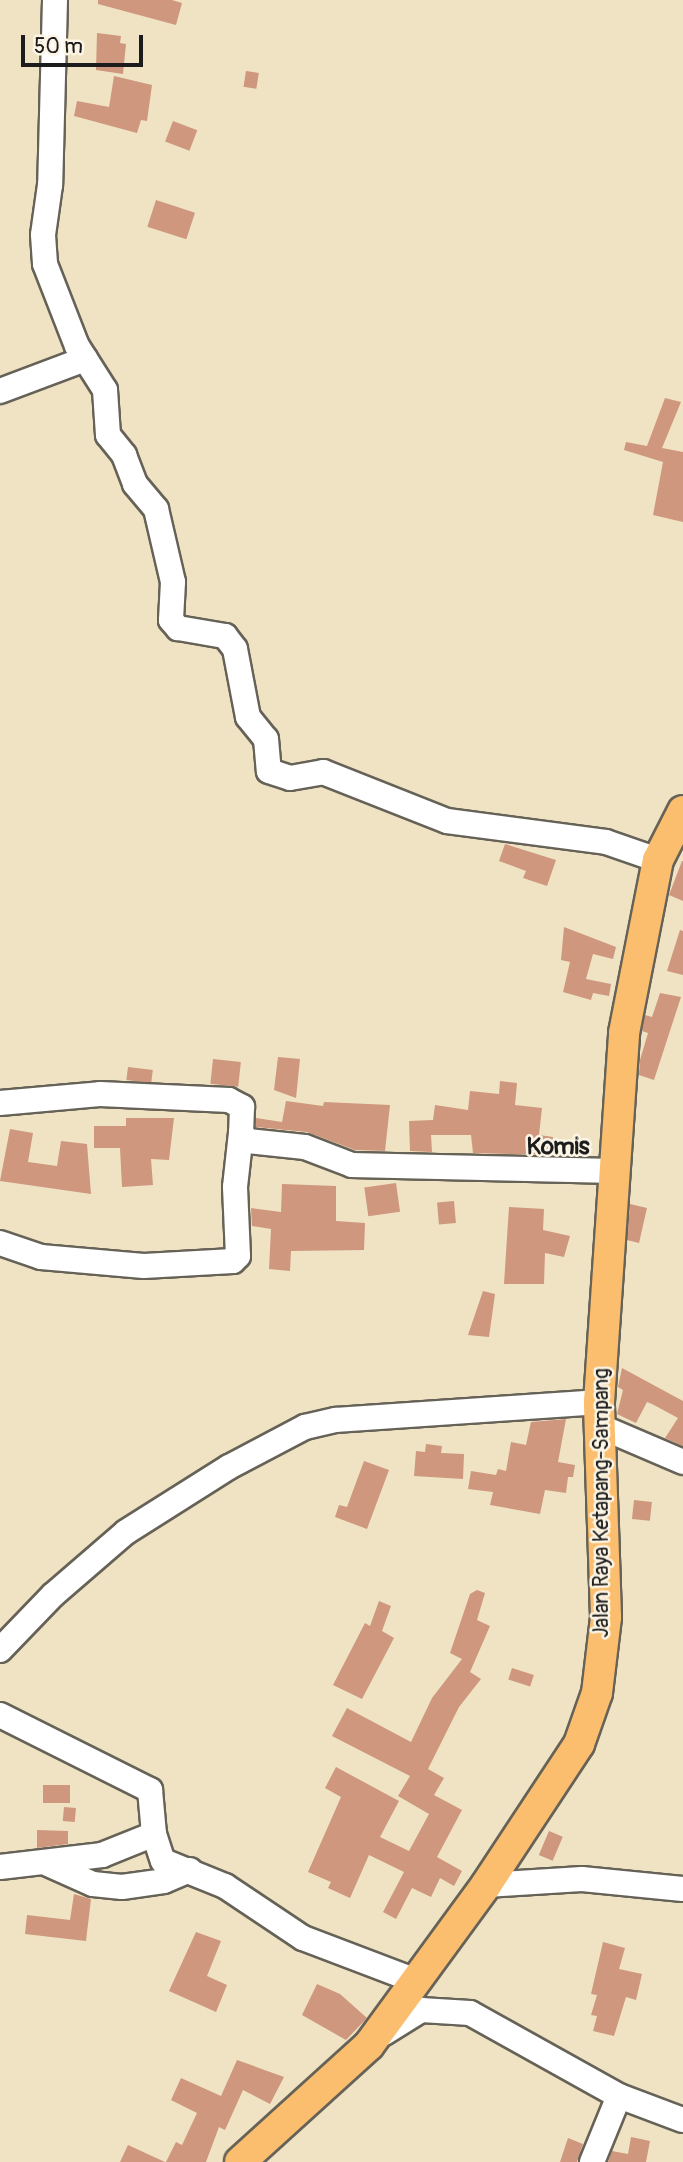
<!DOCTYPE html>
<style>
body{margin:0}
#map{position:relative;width:683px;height:2162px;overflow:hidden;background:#efe3c4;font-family:Pangolin,sans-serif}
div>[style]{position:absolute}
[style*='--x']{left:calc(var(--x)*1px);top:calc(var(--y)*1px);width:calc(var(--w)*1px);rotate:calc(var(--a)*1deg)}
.building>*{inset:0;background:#ce977e;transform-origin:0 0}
.roads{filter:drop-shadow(2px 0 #666257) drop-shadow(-2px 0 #666257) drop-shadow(0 2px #666257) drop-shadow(0 -2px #666257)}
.minor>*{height:24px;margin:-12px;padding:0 12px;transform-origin:12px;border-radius:12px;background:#fff}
.major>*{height:30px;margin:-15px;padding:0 15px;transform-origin:15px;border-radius:15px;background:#fabe6e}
span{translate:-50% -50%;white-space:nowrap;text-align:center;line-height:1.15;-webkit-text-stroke:5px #fcf5e5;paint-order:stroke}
.street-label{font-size:21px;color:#1c1c1c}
.quarter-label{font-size:24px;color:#1c1c1c;font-weight:700}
.scale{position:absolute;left:21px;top:35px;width:122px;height:32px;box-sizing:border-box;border:4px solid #1c1c1c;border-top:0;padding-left:9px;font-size:21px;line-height:24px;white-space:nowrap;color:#1c1c1c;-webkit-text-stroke:5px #fcf5e5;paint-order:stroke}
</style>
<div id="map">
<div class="building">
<i style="clip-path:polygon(98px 0,172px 0,182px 3px,176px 25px,98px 4px)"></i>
<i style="clip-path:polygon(97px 33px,121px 36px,120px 43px,126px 44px,123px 74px,96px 70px)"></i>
<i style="left:246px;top:71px;width:13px;height:16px;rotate:9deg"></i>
<i style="clip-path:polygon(114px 76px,152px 85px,147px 121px,141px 120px,137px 133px,74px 116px,77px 101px,109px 107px)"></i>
<i style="left:173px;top:121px;width:26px;height:22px;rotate:21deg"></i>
<i style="left:156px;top:200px;width:41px;height:28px;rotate:18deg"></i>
<i style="clip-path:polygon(665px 398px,681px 402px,662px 448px,683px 452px,683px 522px,653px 515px,663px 462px,624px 450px,626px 442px,647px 446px)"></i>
<i style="clip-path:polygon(505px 844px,556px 860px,547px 886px,523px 878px,526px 871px,499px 861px)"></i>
<i style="clip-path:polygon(682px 861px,683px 861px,683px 901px,669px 895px)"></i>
<i style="clip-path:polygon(564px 927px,616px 947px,613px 959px,593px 954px,586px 979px,611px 984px,609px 996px,593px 993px,591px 1000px,563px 992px,570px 962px,561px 960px)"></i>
<i style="clip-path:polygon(680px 930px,683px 931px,683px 975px,667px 971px)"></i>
<i style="clip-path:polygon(660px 993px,681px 997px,654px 1080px,639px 1075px,640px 1060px,648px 1033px,642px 1031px,645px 1015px,652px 1017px)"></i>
<i style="clip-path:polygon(278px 1057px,300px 1059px,296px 1098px,274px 1090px)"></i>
<i style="left:213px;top:1059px;width:28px;height:25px;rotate:6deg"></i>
<i style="left:128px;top:1067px;width:25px;height:13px;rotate:7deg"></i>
<i style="clip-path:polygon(500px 1081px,517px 1083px,515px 1105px,542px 1108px,539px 1135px,553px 1137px,550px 1155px,473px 1153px,471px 1135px,431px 1135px,432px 1152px,410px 1151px,409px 1121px,433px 1120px,435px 1105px,468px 1110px,470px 1091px,499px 1094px)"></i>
<i style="clip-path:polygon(286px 1101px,323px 1106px,324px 1102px,390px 1105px,385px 1151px,355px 1150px,307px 1132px,256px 1127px,256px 1118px,282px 1122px)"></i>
<i style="clip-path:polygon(126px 1118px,174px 1118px,169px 1160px,151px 1159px,153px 1185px,122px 1187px,120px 1148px,94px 1148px,94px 1126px,126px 1126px)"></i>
<i style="clip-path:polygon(10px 1129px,33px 1133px,28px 1162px,57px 1166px,61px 1141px,87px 1144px,91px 1194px,0 1181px)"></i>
<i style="left:396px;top:1183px;width:29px;height:32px;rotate:82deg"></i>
<i style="clip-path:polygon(282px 1184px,336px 1186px,336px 1221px,365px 1223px,364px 1250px,291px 1251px,290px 1271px,269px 1269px,271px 1229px,252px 1226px,251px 1208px,281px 1212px)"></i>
<i style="left:454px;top:1201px;width:22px;height:17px;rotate:85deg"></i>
<i style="clip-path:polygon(630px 1204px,647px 1208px,639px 1243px,627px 1240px)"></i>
<i style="clip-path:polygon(509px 1207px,544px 1209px,543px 1230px,570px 1236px,564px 1257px,545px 1253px,544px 1284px,504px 1284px)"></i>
<i style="clip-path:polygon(483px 1291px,495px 1294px,489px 1337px,468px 1335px)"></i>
<i style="clip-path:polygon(622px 1368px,683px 1401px,683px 1446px,665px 1438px,678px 1418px,652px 1404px,647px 1402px,636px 1423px,617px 1414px,623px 1390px,618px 1387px)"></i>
<i style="clip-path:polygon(566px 1419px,558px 1462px,575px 1465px,573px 1477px,568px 1477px,566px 1493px,545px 1490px,540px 1514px,490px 1505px,493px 1492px,468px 1489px,471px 1471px,496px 1475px,498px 1469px,506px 1471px,511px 1442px,526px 1445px,531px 1422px)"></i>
<i style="clip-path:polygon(426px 1444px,442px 1446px,441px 1453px,464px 1454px,463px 1479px,414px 1476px,416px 1451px,425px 1452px)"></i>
<i style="clip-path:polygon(364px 1461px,389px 1470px,367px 1529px,335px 1517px,339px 1505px,347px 1507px)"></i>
<i style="left:634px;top:1500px;width:18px;height:19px;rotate:6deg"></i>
<i style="clip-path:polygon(477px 1590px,485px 1593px,477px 1620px,490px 1626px,470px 1672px,481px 1679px,459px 1707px,428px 1769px,444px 1778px,434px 1795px,462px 1810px,437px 1857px,462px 1871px,454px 1886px,440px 1878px,431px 1897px,412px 1888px,396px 1919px,383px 1912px,404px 1872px,369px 1855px,350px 1898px,328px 1888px,331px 1882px,308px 1872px,341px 1797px,325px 1788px,336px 1767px,399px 1801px,380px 1837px,409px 1851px,429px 1814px,398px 1796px,410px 1776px,332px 1736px,347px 1708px,411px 1742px,432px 1698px,462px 1659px,450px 1653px,470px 1594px)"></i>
<i style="clip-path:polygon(379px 1601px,391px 1606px,382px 1631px,394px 1638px,362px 1699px,333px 1685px,365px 1623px,370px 1626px)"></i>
<i style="left:512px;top:1668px;width:23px;height:12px;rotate:18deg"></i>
<i style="left:43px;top:1785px;width:27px;height:18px"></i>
<i style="left:64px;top:1807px;width:12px;height:14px;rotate:5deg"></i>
<i style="clip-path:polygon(37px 1830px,68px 1831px,68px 1844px,37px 1848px)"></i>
<i style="left:549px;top:1831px;width:15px;height:26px;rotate:23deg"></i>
<i style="clip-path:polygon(74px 1894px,91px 1899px,86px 1941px,25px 1934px,27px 1915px,70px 1920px)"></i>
<i style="clip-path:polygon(196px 1932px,221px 1941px,207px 1976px,227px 1985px,216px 2012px,169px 1991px)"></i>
<i style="clip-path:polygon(603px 1942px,625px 1948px,619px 1969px,642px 1974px,636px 2000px,626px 1997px,614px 2036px,593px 2031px,597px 2016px,591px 2015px,597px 1995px,591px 1994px)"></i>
<i style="clip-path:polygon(317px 1984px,340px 1994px,367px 2018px,346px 2040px,302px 2015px)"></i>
<i style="clip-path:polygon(237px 2060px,284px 2077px,270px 2104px,243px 2090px,225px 2130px,219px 2127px,206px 2162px,166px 2162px,176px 2142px,182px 2145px,197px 2113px,171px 2100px,181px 2078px,221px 2096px)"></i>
<i style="clip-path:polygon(631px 2137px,650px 2141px,646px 2162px,608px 2162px,612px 2151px,628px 2154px)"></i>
<i style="clip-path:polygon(568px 2138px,583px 2144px,577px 2162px,560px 2162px)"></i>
<i style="clip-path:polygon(128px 2145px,165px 2162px,120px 2162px)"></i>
</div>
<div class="roads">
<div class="minor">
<i style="--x:55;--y:0;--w:185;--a:91.5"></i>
<i style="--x:50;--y:185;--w:50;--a:98"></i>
<i style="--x:43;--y:235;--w:29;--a:86"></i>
<i style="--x:45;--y:264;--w:88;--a:68.7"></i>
<i style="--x:77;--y:346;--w:52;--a:57.5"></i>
<i style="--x:105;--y:390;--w:45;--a:86.2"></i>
<i style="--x:108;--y:435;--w:26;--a:51"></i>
<i style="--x:124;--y:455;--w:31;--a:69"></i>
<i style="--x:135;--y:484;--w:33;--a:50"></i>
<i style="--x:156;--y:509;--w:75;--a:76.9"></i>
<i style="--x:173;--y:582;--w:38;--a:93"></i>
<i style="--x:171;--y:620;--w:11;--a:49"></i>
<i style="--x:178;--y:628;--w:48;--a:9.7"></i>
<i style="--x:225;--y:636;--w:16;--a:52"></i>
<i style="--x:235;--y:649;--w:69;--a:79.2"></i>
<i style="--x:248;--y:717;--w:28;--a:51"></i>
<i style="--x:266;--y:739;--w:32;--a:85"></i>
<i style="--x:269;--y:771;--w:22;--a:18"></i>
<i style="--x:290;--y:778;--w:34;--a:-10"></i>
<i style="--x:323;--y:772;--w:133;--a:21.6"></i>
<i style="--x:447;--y:821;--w:160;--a:7.5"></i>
<i style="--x:606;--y:842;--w:55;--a:19.1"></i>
<i style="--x:0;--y:391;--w:91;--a:-20.6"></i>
<i style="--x:0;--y:1103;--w:100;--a:-5.1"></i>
<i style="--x:100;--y:1094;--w:129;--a:2.7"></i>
<i style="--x:229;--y:1100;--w:15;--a:28"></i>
<i style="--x:242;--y:1107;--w:26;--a:92"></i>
<i style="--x:241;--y:1133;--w:11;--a:49"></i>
<i style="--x:248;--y:1141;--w:57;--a:6"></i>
<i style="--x:305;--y:1147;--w:50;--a:21"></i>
<i style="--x:352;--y:1165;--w:262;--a:1.3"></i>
<i style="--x:0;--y:1243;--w:43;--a:18.9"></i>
<i style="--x:41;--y:1257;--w:103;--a:5"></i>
<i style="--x:144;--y:1266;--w:89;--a:-3.2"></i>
<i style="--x:233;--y:1261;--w:7;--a:-45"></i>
<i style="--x:238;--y:1256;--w:69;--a:-92.5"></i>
<i style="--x:235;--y:1187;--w:54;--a:-83.7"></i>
<i style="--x:599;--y:1426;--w:91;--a:23.2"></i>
<i style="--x:0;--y:1650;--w:76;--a:-46.1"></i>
<i style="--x:53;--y:1595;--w:96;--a:-40.8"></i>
<i style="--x:126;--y:1532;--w:122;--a:-32.3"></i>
<i style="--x:229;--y:1467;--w:86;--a:-27.8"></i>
<i style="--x:305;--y:1427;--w:32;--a:-13"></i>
<i style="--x:336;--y:1420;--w:264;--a:-3.9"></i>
<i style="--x:0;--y:1715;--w:168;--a:26.6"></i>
<i style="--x:150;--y:1790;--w:44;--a:84.8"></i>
<i style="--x:154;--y:1834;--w:28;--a:72"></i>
<i style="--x:163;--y:1861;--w:67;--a:22"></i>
<i style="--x:225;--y:1886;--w:94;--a:33.7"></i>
<i style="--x:303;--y:1938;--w:121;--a:20.8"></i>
<i style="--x:48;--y:1864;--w:49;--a:24"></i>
<i style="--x:93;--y:1884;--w:29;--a:6"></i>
<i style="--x:122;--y:1887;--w:42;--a:-8.1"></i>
<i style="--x:164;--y:1881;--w:28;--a:-23"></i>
<i style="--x:0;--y:1867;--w:103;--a:-6.7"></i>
<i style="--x:102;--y:1855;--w:56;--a:-22"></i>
<i style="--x:486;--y:1885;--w:96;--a:-3.6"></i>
<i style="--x:582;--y:1879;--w:101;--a:5.7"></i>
<i style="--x:384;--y:2033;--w:44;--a:-31.9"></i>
<i style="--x:421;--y:2010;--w:49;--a:3.5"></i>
<i style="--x:470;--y:2013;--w:171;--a:29.1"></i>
<i style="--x:619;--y:2096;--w:68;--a:20.6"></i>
<i style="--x:592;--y:2162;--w:71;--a:-67.8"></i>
</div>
<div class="major">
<i style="--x:240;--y:2162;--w:174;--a:-42.2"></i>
<i style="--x:369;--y:2045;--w:198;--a:-53.8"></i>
<i style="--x:486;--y:1885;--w:169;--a:-56.6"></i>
<i style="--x:579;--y:1744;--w:54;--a:-70.6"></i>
<i style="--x:597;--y:1693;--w:77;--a:-83.2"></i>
<i style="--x:606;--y:1617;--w:215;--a:-91.9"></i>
<i style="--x:599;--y:1402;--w:370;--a:-86.1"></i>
<i style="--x:624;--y:1033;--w:176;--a:-78.9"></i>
<i style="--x:658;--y:860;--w:55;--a:-63"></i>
</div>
</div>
<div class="street-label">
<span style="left:602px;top:1503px;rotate:-90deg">Jalan Raya Ketapang-Sampang</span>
</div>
<div class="quarter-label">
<span style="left:558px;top:1147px">Komis</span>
</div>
<div class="scale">50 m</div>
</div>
